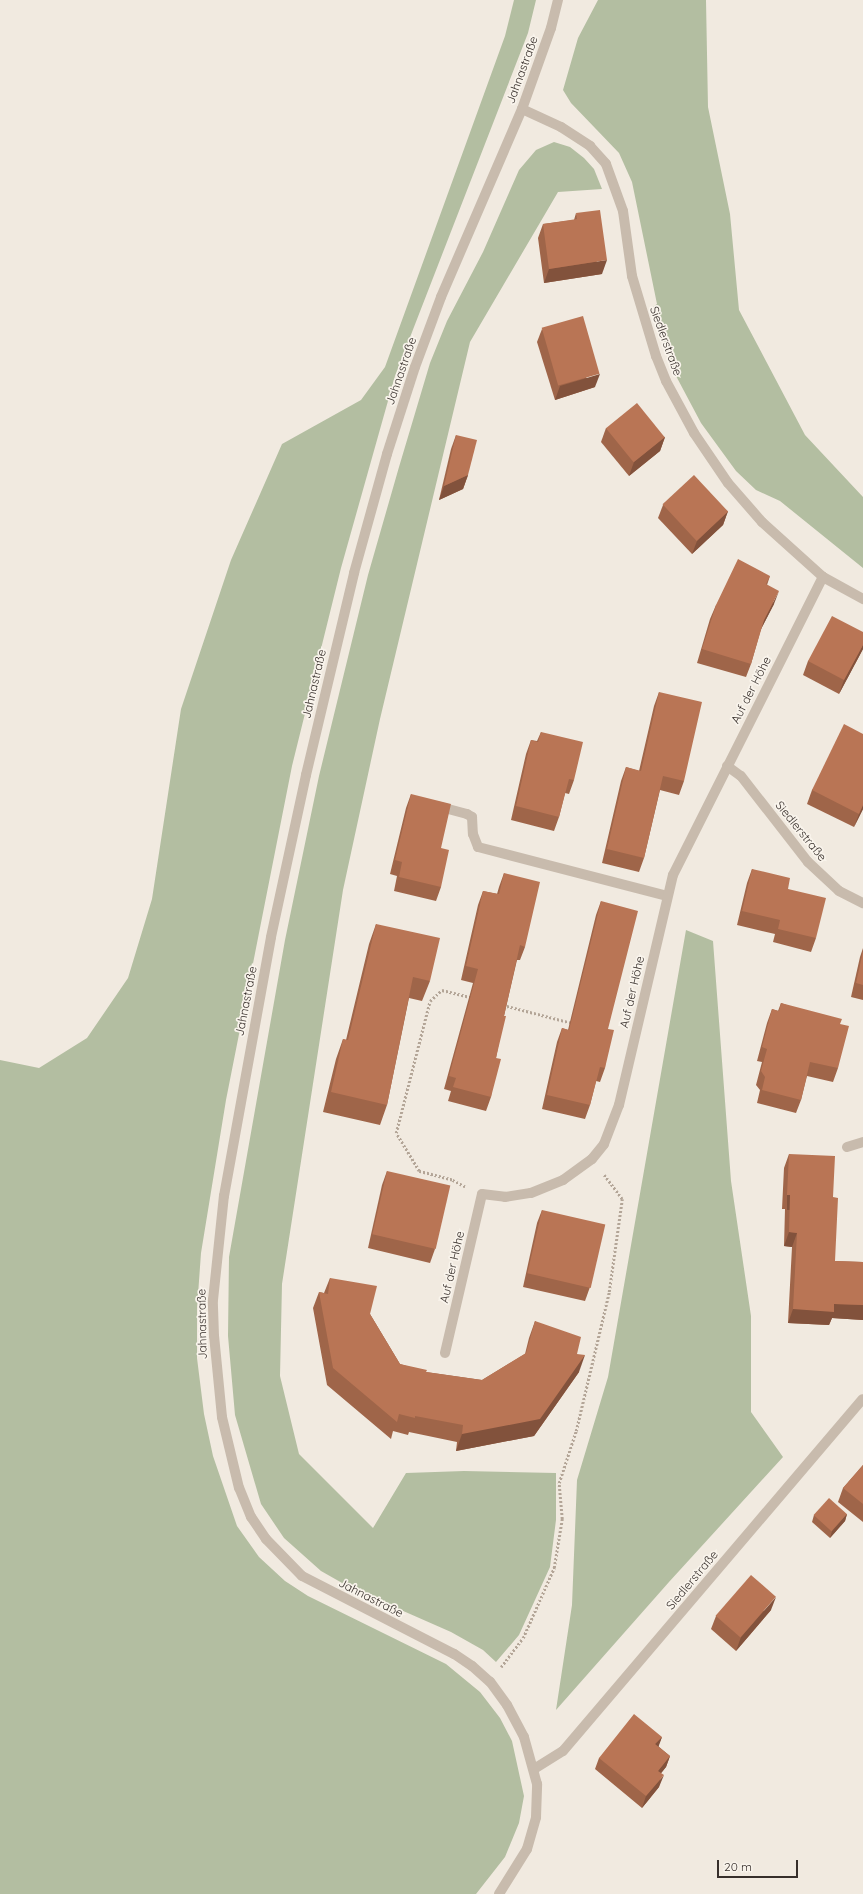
<!DOCTYPE html>
<meta charset="utf-8">
<style>
body{margin:0}
#map{position:relative;width:863px;height:1894px;overflow:hidden;background:#f1eae0;font-family:Quicksand,sans-serif}
div>[style]{position:absolute}
[style*='--x']{left:calc(var(--x)*1px);top:calc(var(--y)*1px);width:calc(var(--w)*1px);rotate:calc(var(--a)*1deg)}
.green>*{inset:0;background:#b3bea1}
.path>*{height:2.5px;margin-top:-1.25px;transform-origin:0;background:repeating-linear-gradient(90deg,#b3a597 0 2px,transparent 0 4px)}
.minor>*{height:10px;margin:-5px;padding:0 5px;transform-origin:5px;border-radius:5px;background:#c8bbad}
.wall>*{inset:0;background:#9f6549}
.shaded-wall>*{inset:0;background:#82523c;transform-origin:0 0}
.building>*{inset:0;background:#b97555;transform-origin:0 0}
span{translate:-50% -50%;white-space:nowrap;text-align:center;line-height:1.15;-webkit-text-stroke:3.5px #f9f4ec;paint-order:stroke}
.street-label{font-size:12px;color:#372f2b}
.scale{position:absolute;left:717px;top:1860px;width:81px;height:18px;box-sizing:border-box;border:2px solid #372f2b;border-top:0;padding-left:5px;font-size:12px;line-height:14px;white-space:nowrap;color:#372f2b;-webkit-text-stroke:3px #f9f4ec;paint-order:stroke}
</style>
<div id="map">
<div class="green">
<i style="clip-path:polygon(514px 0,536px 0,528px 33px,395px 376px,341px 568px,292px 766px,226px 1100px,201px 1253px,197px 1309px,197px 1358px,204px 1414px,213px 1456px,237px 1526px,259px 1557px,285px 1581px,308px 1596px,446px 1664px,480px 1692px,500px 1718px,512px 1741px,524px 1796px,519px 1823px,505px 1857px,476px 1894px,0 1894px,0 1060px,39px 1068px,87px 1038px,128px 978px,152px 899px,181px 709px,231px 560px,282px 444px,361px 400px,385px 367px,505px 36px)"></i>
<i style="clip-path:polygon(598px 0,706px 0,708px 107px,730px 214px,739px 310px,805px 435px,863px 497px,863px 568px,780px 501px,756px 490px,736px 471px,701px 423px,675px 374px,653px 307px,657px 304px,632px 182px,619px 153px,571px 103px,563px 90px,578px 38px)"></i>
<i style="clip-path:polygon(554px 142px,570px 147px,584px 158px,594px 169px,602px 189px,558px 192px,470px 342px,380px 719px,343px 890px,282px 1284px,280px 1376px,299px 1454px,373px 1528px,406px 1473px,464px 1471px,556px 1473px,556px 1520px,550px 1567px,519px 1635px,496px 1662px,483px 1650px,451px 1632px,351px 1588px,321px 1571px,284px 1538px,261px 1504px,235px 1415px,228px 1336px,229px 1257px,285px 940px,319px 776px,368px 575px,399px 467px,430px 363px,447px 321px,483px 252px,519px 170px,536px 150px)"></i>
<i style="clip-path:polygon(686px 930px,713px 941px,731px 1181px,751px 1316px,751px 1412px,783px 1457px,669px 1582px,556px 1710px,572px 1605px,577px 1480px,608px 1377px)"></i>
</div>
<div class="path">
<i style="--x:503;--y:1005;--w:71;--a:14.6"></i>
<i style="--x:465;--y:1187;--w:15;--a:-152"></i>
<i style="--x:452;--y:1180;--w:34;--a:-165"></i>
<i style="--x:419;--y:1171;--w:44;--a:-121.2"></i>
<i style="--x:396;--y:1133;--w:136;--a:-75.6"></i>
<i style="--x:430;--y:1001;--w:16;--a:-43"></i>
<i style="--x:442;--y:990;--w:30;--a:14"></i>
<i style="--x:501;--y:1667;--w:36;--a:-53"></i>
<i style="--x:523;--y:1638;--w:77;--a:-66.1"></i>
<i style="--x:554;--y:1568;--w:50;--a:-80.7"></i>
<i style="--x:562;--y:1519;--w:36;--a:-95"></i>
<i style="--x:559;--y:1483;--w:55;--a:-71.9"></i>
<i style="--x:576;--y:1431;--w:143;--a:-76.6"></i>
<i style="--x:609;--y:1292;--w:94;--a:-82"></i>
<i style="--x:622;--y:1199;--w:30;--a:-127"></i>
</div>
<div class="minor">
<i style="--x:522;--y:109;--w:43;--a:24.8"></i>
<i style="--x:561;--y:127;--w:35;--a:33"></i>
<i style="--x:590;--y:146;--w:24;--a:48"></i>
<i style="--x:606;--y:164;--w:50;--a:70.1"></i>
<i style="--x:623;--y:211;--w:66;--a:82.1"></i>
<i style="--x:632;--y:276;--w:84;--a:73.3"></i>
<i style="--x:656;--y:356;--w:27;--a:68"></i>
<i style="--x:666;--y:381;--w:59;--a:61.7"></i>
<i style="--x:694;--y:433;--w:60;--a:55.8"></i>
<i style="--x:728;--y:483;--w:52;--a:48.9"></i>
<i style="--x:762;--y:522;--w:82;--a:42"></i>
<i style="--x:823;--y:577;--w:46;--a:28.8"></i>
<i style="--x:727;--y:766;--w:17;--a:36"></i>
<i style="--x:741;--y:776;--w:109;--a:52.1"></i>
<i style="--x:808;--y:862;--w:42;--a:43.1"></i>
<i style="--x:839;--y:891;--w:27;--a:27"></i>
<i style="--x:437;--y:806;--w:31;--a:15"></i>
<i style="--x:467;--y:814;--w:6;--a:31"></i>
<i style="--x:472;--y:817;--w:17;--a:87"></i>
<i style="--x:473;--y:834;--w:14;--a:69"></i>
<i style="--x:478;--y:847;--w:195;--a:14.5"></i>
<i style="--x:847;--y:1147;--w:17;--a:-17"></i>
<i style="--x:445;--y:1353;--w:163;--a:-76.9"></i>
<i style="--x:482;--y:1194;--w:23;--a:7"></i>
<i style="--x:505;--y:1197;--w:26;--a:-9"></i>
<i style="--x:531;--y:1193;--w:35;--a:-22"></i>
<i style="--x:563;--y:1180;--w:36;--a:-36"></i>
<i style="--x:592;--y:1159;--w:19;--a:-51"></i>
<i style="--x:604;--y:1144;--w:42;--a:-69"></i>
<i style="--x:619;--y:1105;--w:236;--a:-76.8"></i>
<i style="--x:673;--y:875;--w:334;--a:-63.3"></i>
<i style="--x:534;--y:1769;--w:34;--a:-32"></i>
<i style="--x:563;--y:1751;--w:462;--a:-49.6"></i>
<i style="--x:499;--y:1894;--w:53;--a:-58.1"></i>
<i style="--x:527;--y:1849;--w:33;--a:-74"></i>
<i style="--x:536;--y:1817;--w:33;--a:-88"></i>
<i style="--x:537;--y:1784;--w:49;--a:-105.5"></i>
<i style="--x:524;--y:1737;--w:36;--a:-118"></i>
<i style="--x:507;--y:1705;--w:29;--a:-126"></i>
<i style="--x:490;--y:1682;--w:24;--a:-138"></i>
<i style="--x:472;--y:1666;--w:22;--a:-146"></i>
<i style="--x:454;--y:1654;--w:171;--a:-152.8"></i>
<i style="--x:302;--y:1576;--w:52;--a:-134.2"></i>
<i style="--x:266;--y:1539;--w:27;--a:-124"></i>
<i style="--x:251;--y:1517;--w:31;--a:-112"></i>
<i style="--x:239;--y:1488;--w:73;--a:-103.5"></i>
<i style="--x:222;--y:1417;--w:81;--a:-95.6"></i>
<i style="--x:214;--y:1336;--w:36;--a:-92"></i>
<i style="--x:213;--y:1300;--w:105;--a:-84"></i>
<i style="--x:224;--y:1196;--w:263;--a:-79.7"></i>
<i style="--x:271;--y:937;--w:166;--a:-77.8"></i>
<i style="--x:306;--y:775;--w:208;--a:-76.6"></i>
<i style="--x:354;--y:573;--w:123;--a:-74.5"></i>
<i style="--x:387;--y:454;--w:91;--a:-72.2"></i>
<i style="--x:415;--y:367;--w:75;--a:-69.6"></i>
<i style="--x:441;--y:297;--w:205;--a:-66.7"></i>
<i style="--x:522;--y:109;--w:86;--a:-70.3"></i>
<i style="--x:551;--y:28;--w:29;--a:-76"></i>
</div>
<div class="wall">
<i style="clip-path:polygon(576px 213px,602px 274px,544px 283px,538px 238px,543px 224px,574px 220px)"></i>
<i style="clip-path:polygon(542px 329px,595px 387px,555px 400px,537px 342px)"></i>
<i style="clip-path:polygon(606px 428px,665px 437px,660px 451px,629px 476px,601px 442px)"></i>
<i style="clip-path:polygon(456px 435px,468px 475px,463px 489px,439px 500px,451px 449px)"></i>
<i style="clip-path:polygon(663px 505px,728px 511px,723px 525px,692px 554px,658px 518px)"></i>
<i style="clip-path:polygon(770px 576px,767px 585px,774px 604px,761px 629px,751px 664px,746px 677px,697px 663px,710px 619px,716px 605px)"></i>
<i style="clip-path:polygon(863px 632px,863px 649px,839px 694px,803px 675px,808px 661px)"></i>
<i style="clip-path:polygon(659px 692px,684px 781px,679px 795px,660px 790px,644px 858px,639px 872px,602px 863px,621px 781px,626px 767px,639px 771px,654px 706px)"></i>
<i style="clip-path:polygon(541px 732px,574px 780px,569px 794px,565px 793px,559px 817px,554px 831px,511px 820px,526px 754px,531px 740px,537px 741px)"></i>
<i style="clip-path:polygon(863px 734px,863px 809px,854px 827px,807px 804px,812px 790px)"></i>
<i style="clip-path:polygon(411px 794px,441px 848px,441px 887px,436px 901px,394px 891px,397px 876px,390px 874px,406px 808px)"></i>
<i style="clip-path:polygon(752px 869px,788px 889px,816px 938px,811px 952px,773px 942px,775px 934px,737px 925px,747px 883px)"></i>
<i style="clip-path:polygon(504px 873px,525px 947px,520px 960px,517px 960px,504px 1016px,496px 1058px,491px 1097px,486px 1111px,448px 1101px,451px 1091px,444px 1089px,473px 983px,461px 980px,478px 905px,483px 891px,497px 894px,499px 887px)"></i>
<i style="clip-path:polygon(601px 901px,608px 1029px,605px 1068px,600px 1082px,596px 1081px,590px 1105px,585px 1119px,542px 1109px,557px 1042px,562px 1028px,568px 1030px,596px 915px)"></i>
<i style="clip-path:polygon(376px 924px,430px 981px,422px 1001px,409px 998px,387px 1105px,380px 1125px,323px 1112px,336px 1059px,343px 1039px,346px 1040px,369px 944px)"></i>
<i style="clip-path:polygon(863px 948px,863px 1000px,851px 997px,860px 957px)"></i>
<i style="clip-path:polygon(781px 1003px,840px 1024px,838px 1068px,833px 1082px,807px 1076px,801px 1100px,796px 1113px,757px 1103px,760px 1090px,756px 1085px,762px 1062px,757px 1061px,767px 1023px,772px 1009px,778px 1011px)"></i>
<i style="clip-path:polygon(789px 1154px,833px 1197px,835px 1261px,863px 1262px,863px 1320px,832px 1318px,829px 1325px,788px 1323px,792px 1247px,784px 1246px,785px 1209px,782px 1209px,784px 1168px)"></i>
<i style="clip-path:polygon(387px 1171px,435px 1249px,430px 1263px,368px 1248px,382px 1185px)"></i>
<i style="clip-path:polygon(542px 1210px,590px 1287px,585px 1301px,523px 1287px,537px 1223px)"></i>
<i style="clip-path:polygon(330px 1278px,370px 1314px,400px 1364px,426px 1372px,482px 1380px,525px 1354px,529px 1338px,535px 1321px,577px 1354px,579px 1372px,534px 1436px,456px 1451px,457px 1442px,409px 1432px,408px 1435px,393px 1431px,391px 1439px,327px 1385px,313px 1308px,319px 1292px,324px 1293px)"></i>
<i style="clip-path:polygon(863px 1465px,863px 1522px,838px 1502px,843px 1488px)"></i>
<i style="clip-path:polygon(847px 1514px,845px 1521px,830px 1538px,812px 1522px,814px 1515px)"></i>
<i style="clip-path:polygon(771px 1610px,736px 1651px,711px 1629px,716px 1616px)"></i>
<i style="clip-path:polygon(662px 1737px,658px 1746px,670px 1756px,666px 1767px,661px 1773px,659px 1787px,642px 1808px,595px 1769px,599px 1758px)"></i>
</div>
<div class="shaded-wall">
<i style="clip-path:polygon(607px 260px,602px 274px,544px 283px,549px 269px)"></i>
<i style="clip-path:polygon(600px 374px,595px 387px,555px 400px,560px 386px)"></i>
<i style="clip-path:polygon(665px 437px,660px 451px,629px 476px,634px 462px)"></i>
<i style="clip-path:polygon(468px 475px,463px 489px,439px 500px,444px 486px)"></i>
<i style="clip-path:polygon(728px 511px,723px 525px,692px 554px,697px 541px)"></i>
<i style="clip-path:polygon(779px 591px,774px 604px,759px 633px,764px 620px)"></i>
<i style="clip-path:polygon(863px 645px,863px 649px,839px 694px,844px 680px)"></i>
<i style="clip-path:polygon(863px 805px,863px 809px,854px 827px,859px 814px)"></i>
<i style="left:787px;top:1195px;width:3px;height:15px"></i>
<i style="clip-path:polygon(789px 1232px,797px 1233px,792px 1247px,784px 1246px)"></i>
<i style="clip-path:polygon(834px 1304px,863px 1305px,863px 1320px,832px 1318px,829px 1325px,788px 1323px,793px 1309px)"></i>
<i style="clip-path:polygon(585px 1355px,579px 1372px,534px 1436px,456px 1451px,462px 1434px)"></i>
<i style="clip-path:polygon(847px 1514px,845px 1521px,830px 1538px,832px 1531px)"></i>
<i style="clip-path:polygon(776px 1597px,771px 1610px,736px 1651px,741px 1637px)"></i>
<i style="clip-path:polygon(662px 1737px,658px 1748px,655px 1744px)"></i>
<i style="clip-path:polygon(670px 1756px,666px 1767px,654px 1782px,658px 1771px)"></i>
<i style="clip-path:polygon(664px 1775px,659px 1787px,642px 1808px,646px 1796px)"></i>
</div>
<div class="building">
<i style="clip-path:polygon(600px 210px,607px 260px,549px 269px,543px 224px,577px 219px,576px 213px)"></i>
<i style="left:583px;top:316px;width:60px;height:43px;rotate:74deg"></i>
<i style="left:637px;top:403px;width:44px;height:40px;rotate:51deg"></i>
<i style="clip-path:polygon(456px 435px,477px 440px,468px 475px,444px 486px)"></i>
<i style="left:694px;top:475px;width:50px;height:43px;rotate:47deg"></i>
<i style="clip-path:polygon(738px 559px,770px 576px,766px 584px,779px 591px,764px 620px,751px 664px,702px 649px,716px 605px)"></i>
<i style="clip-path:polygon(832px 616px,863px 632px,863px 645px,844px 680px,808px 661px)"></i>
<i style="clip-path:polygon(659px 692px,702px 702px,684px 781px,663px 776px,644px 858px,607px 849px,626px 767px,641px 771px)"></i>
<i style="clip-path:polygon(844px 724px,863px 734px,863px 805px,859px 814px,812px 790px)"></i>
<i style="clip-path:polygon(541px 732px,583px 742px,574px 780px,569px 779px,559px 817px,516px 806px,531px 740px,538px 742px)"></i>
<i style="clip-path:polygon(411px 794px,451px 804px,441px 848px,449px 850px,441px 887px,399px 877px,402px 862px,395px 860px)"></i>
<i style="clip-path:polygon(752px 869px,790px 878px,788px 889px,826px 898px,816px 938px,778px 929px,780px 920px,742px 911px)"></i>
<i style="clip-path:polygon(504px 873px,540px 882px,525px 947px,520px 945px,504px 1016px,506px 1016px,496px 1058px,501px 1059px,491px 1097px,453px 1087px,456px 1078px,449px 1076px,478px 969px,466px 966px,483px 891px,499px 894px)"></i>
<i style="clip-path:polygon(601px 901px,638px 911px,608px 1029px,614px 1030px,605px 1068px,600px 1067px,590px 1105px,547px 1095px,562px 1028px,569px 1030px)"></i>
<i style="clip-path:polygon(376px 924px,440px 938px,430px 981px,413px 977px,387px 1105px,331px 1092px,343px 1039px,348px 1040px)"></i>
<i style="clip-path:polygon(863px 951px,863px 985px,856px 983px)"></i>
<i style="clip-path:polygon(781px 1003px,842px 1019px,840px 1024px,849px 1026px,838px 1068px,810px 1062px,801px 1100px,762px 1090px,765px 1077px,761px 1071px,767px 1049px,762px 1047px,772px 1009px,779px 1011px)"></i>
<i style="clip-path:polygon(789px 1154px,835px 1156px,833px 1197px,838px 1198px,835px 1261px,863px 1262px,863px 1305px,834px 1304px,834px 1312px,793px 1309px,797px 1233px,789px 1232px,790px 1195px,787px 1195px)"></i>
<i style="left:387px;top:1171px;width:65px;height:65px;rotate:13deg"></i>
<i style="left:542px;top:1210px;width:65px;height:65px;rotate:13deg"></i>
<i style="clip-path:polygon(330px 1278px,377px 1286px,370px 1314px,400px 1364px,427px 1370px,426px 1372px,482px 1380px,526px 1353px,535px 1321px,581px 1337px,577px 1354px,585px 1355px,540px 1419px,462px 1434px,463px 1425px,415px 1416px,415px 1418px,399px 1414px,397px 1422px,333px 1368px,319px 1292px,328px 1294px)"></i>
<i style="clip-path:polygon(863px 1465px,863px 1504px,843px 1488px)"></i>
<i style="left:829px;top:1498px;width:24px;height:23px;rotate:42deg"></i>
<i style="left:751px;top:1575px;width:33px;height:54px;rotate:41deg"></i>
<i style="clip-path:polygon(634px 1714px,662px 1737px,655px 1744px,670px 1756px,658px 1771px,664px 1775px,646px 1796px,599px 1758px)"></i>
</div>
<div class="street-label">
<span style="left:522px;top:70px;rotate:-70deg">Jahnastraße</span>
<span style="left:666px;top:341px;rotate:70deg">Siedlerstraße</span>
<span style="left:401px;top:371px;rotate:-71deg">Jahnastraße</span>
<span style="left:314px;top:684px;rotate:-77deg">Jahnastraße</span>
<span style="left:751px;top:690px;rotate:-63deg">Auf der Höhe</span>
<span style="left:801px;top:831px;rotate:51deg">Siedlerstraße</span>
<span style="left:632px;top:992px;rotate:-77deg">Auf der Höhe</span>
<span style="left:246px;top:1001px;rotate:-79deg">Jahnastraße</span>
<span style="left:452px;top:1267px;rotate:-77deg">Auf der Höhe</span>
<span style="left:202px;top:1324px;rotate:-91deg">Jahnastraße</span>
<span style="left:692px;top:1580px;rotate:-50deg">Siedlerstraße</span>
<span style="left:371px;top:1598px;rotate:27deg">Jahnastraße</span>
</div>
<div class="scale">20 m</div>
</div>
